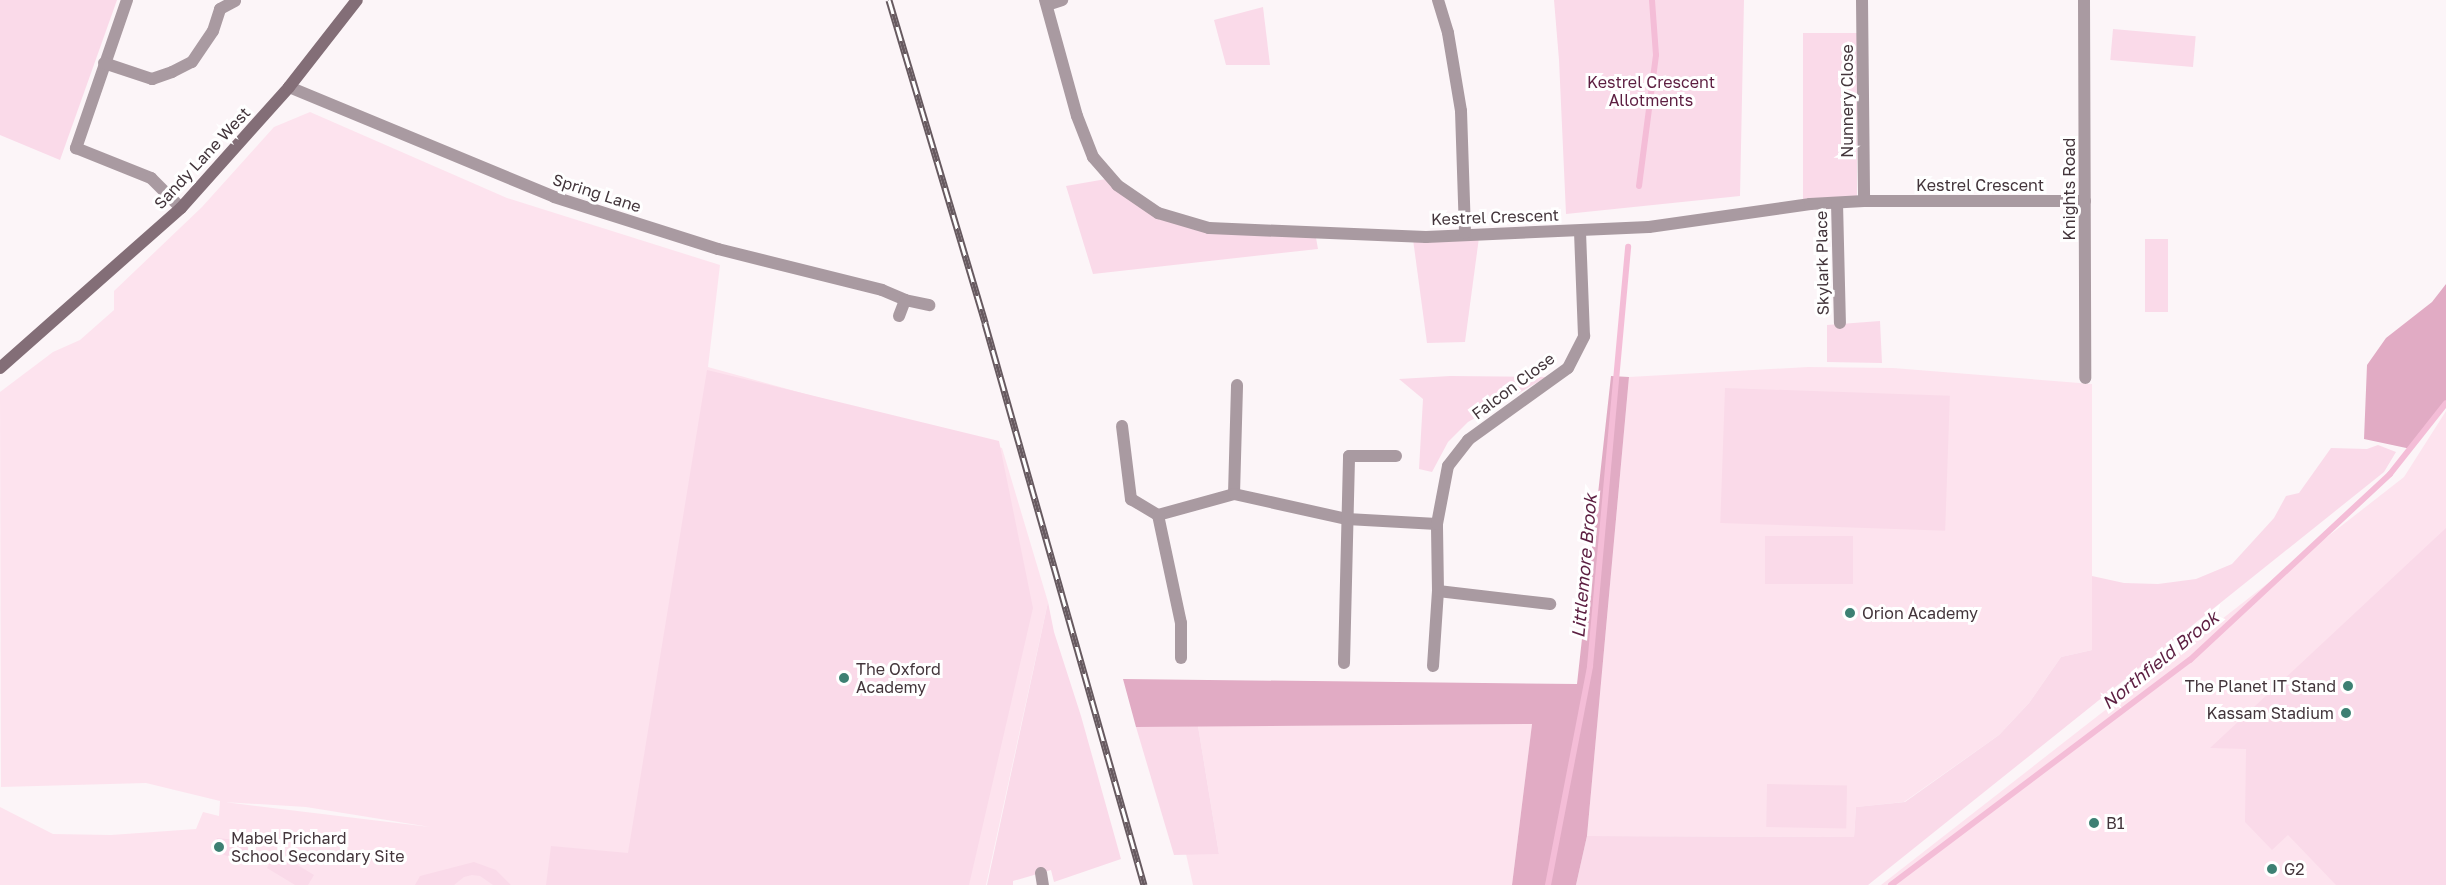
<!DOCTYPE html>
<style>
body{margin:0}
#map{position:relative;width:2446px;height:885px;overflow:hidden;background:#fcf5f8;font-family:"Golos Text",sans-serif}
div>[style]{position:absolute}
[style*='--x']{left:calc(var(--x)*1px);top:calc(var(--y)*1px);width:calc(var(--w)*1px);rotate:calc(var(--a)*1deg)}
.built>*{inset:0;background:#fde3ee}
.green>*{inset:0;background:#fadae9;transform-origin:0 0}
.forest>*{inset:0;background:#e1abc4}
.stream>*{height:6px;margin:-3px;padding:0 3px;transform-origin:3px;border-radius:3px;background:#f4bdd7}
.street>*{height:12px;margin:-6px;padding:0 6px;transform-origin:6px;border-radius:6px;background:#a99aa1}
.secondary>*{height:12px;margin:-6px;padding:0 6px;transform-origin:6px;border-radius:6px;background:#836e77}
.rail>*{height:7px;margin-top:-3.5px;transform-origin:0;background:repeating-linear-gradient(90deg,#fff 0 14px,#675a60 0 28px);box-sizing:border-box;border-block:2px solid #675a60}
.dots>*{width:16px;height:16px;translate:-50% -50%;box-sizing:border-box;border:3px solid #fff;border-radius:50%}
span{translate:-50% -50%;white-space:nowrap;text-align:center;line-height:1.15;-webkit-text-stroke:6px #fff;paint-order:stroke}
.park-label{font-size:16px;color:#5d1e41}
.street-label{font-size:16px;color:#43353b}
.poi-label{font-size:16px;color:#43353b}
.left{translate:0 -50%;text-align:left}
.right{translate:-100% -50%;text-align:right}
.water-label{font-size:18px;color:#5c1e41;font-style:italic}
</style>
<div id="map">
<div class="built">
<i style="clip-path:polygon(evenodd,310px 112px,507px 198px,720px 265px,708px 367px,1002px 448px,1048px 602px,986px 885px,0 885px,0 807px,53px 834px,111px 835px,196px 829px,203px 812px,219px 816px,220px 801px,146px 783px,1px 787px,0 392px,53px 352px,80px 340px,114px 310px,114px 291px,202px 207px,274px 127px,310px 112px,223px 802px,306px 807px,430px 827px,224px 802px,223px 802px)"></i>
<i style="clip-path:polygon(1808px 367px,1893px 368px,2092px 384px,2092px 650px,2061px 657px,2029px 703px,1999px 735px,1904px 802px,1856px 807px,1854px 837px,1587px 836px,1629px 377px)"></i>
<i style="clip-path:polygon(2446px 411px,2446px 885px,1881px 885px,2404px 477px)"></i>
<i style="clip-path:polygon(1532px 724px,1512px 885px,1193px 885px,1186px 854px,1219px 854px,1198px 726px)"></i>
</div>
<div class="green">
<i style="clip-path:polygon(0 0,117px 0,60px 160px,0 135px)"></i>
<i style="clip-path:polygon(1554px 0,1744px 0,1740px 196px,1566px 214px,1559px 60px)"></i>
<i style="clip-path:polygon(1263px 7px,1270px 65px,1226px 65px,1214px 20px)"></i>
<i style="left:2113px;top:29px;width:83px;height:31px;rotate:5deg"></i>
<i style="left:1803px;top:33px;width:54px;height:166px"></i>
<i style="clip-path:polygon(1106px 179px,1114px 189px,1190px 222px,1315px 232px,1318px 249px,1093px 274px,1066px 186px)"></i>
<i style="clip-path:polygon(1480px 230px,1465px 342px,1427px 343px,1412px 232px)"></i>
<i style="left:2145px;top:239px;width:23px;height:73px"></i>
<i style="clip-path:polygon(1880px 321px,1882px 363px,1827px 362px,1827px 325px)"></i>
<i style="clip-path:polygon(707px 370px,999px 441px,1033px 608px,969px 885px,546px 885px,551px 846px,628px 853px)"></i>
<i style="clip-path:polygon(1450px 376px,1547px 377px,1468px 422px,1448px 442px,1432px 472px,1419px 469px,1423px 399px,1399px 379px)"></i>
<i style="left:1725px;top:388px;width:225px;height:135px;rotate:2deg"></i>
<i style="clip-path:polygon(2378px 445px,2396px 452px,2384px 472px,1868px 885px,1576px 885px,1587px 836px,1854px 837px,1856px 807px,1905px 802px,1999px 735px,2029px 703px,2061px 657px,2092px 650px,2092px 576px,2124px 583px,2158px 584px,2196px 579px,2232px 564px,2274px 518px,2286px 496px,2299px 493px,2331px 448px,2367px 449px)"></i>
<i style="clip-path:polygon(2446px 528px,2446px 885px,2336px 885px,2288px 835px,2272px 850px,2245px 822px,2246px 749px,2210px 748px)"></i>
<i style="left:1853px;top:536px;width:48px;height:88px;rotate:90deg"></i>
<i style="clip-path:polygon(1048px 602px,1054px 632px,1081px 716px,1121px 859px,1054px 882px,1051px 870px,1013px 881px,1013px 885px,987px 885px)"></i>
<i style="clip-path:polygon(1198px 726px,1219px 854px,1174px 855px,1136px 727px)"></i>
<i style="left:1767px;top:784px;width:80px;height:43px;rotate:1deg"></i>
<i style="clip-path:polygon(217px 838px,246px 841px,251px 865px,211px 850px)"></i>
<i style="clip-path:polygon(276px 852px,314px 875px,308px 885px,295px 885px,267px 868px)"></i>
<i style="clip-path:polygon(474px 862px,496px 870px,511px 885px,493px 885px,480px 876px,472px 875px,464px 877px,454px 885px,415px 885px,420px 876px)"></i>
</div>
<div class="forest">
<i style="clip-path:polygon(2446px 284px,2446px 403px,2411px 449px,2364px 439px,2367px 365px,2386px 338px,2432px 302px)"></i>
<i style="clip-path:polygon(1611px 376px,1629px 377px,1587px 836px,1576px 885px,1512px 885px,1532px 724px,1136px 727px,1123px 679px,1577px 684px)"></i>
</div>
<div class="stream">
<i style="--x:1639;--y:186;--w:132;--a:-82.6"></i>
<i style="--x:1656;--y:55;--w:55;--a:-94.2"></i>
<i style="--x:1548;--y:885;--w:223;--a:-79.1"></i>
<i style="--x:1590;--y:666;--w:421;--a:-84.8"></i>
<i style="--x:1891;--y:885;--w:374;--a:-37"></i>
<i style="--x:2190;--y:660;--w:273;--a:-42.9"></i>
<i style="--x:2390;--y:474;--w:90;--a:-51.7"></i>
</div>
<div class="street">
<i style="--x:127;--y:0;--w:157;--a:109"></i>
<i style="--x:76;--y:148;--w:81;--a:21.8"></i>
<i style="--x:151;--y:178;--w:42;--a:45"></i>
<i style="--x:1045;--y:0;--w:120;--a:74.6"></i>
<i style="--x:1077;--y:116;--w:44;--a:68.7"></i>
<i style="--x:1093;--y:157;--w:37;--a:49"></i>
<i style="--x:1117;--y:185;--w:50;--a:34.3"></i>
<i style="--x:1158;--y:213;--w:53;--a:16.4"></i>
<i style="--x:1209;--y:228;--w:217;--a:2.4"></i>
<i style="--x:1426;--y:237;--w:223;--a:-2.6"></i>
<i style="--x:1649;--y:227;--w:163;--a:-8.1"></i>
<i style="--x:1810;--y:204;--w:54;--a:-3.2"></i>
<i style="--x:1864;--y:201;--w:221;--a:0"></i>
<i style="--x:1438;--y:0;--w:34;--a:73"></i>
<i style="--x:1448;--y:33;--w:79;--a:80.5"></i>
<i style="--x:1461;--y:111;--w:122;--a:88.1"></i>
<i style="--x:1862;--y:0;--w:201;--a:89.4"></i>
<i style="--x:2084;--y:0;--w:378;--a:89.8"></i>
<i style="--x:1047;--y:5;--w:16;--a:-18"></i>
<i style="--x:104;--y:63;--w:51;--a:18.4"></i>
<i style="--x:152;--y:79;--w:21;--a:-19"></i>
<i style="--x:172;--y:72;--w:22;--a:-27"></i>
<i style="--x:192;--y:62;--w:37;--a:-56"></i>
<i style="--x:213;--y:31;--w:23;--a:-72"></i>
<i style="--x:220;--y:9;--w:17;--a:-28"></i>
<i style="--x:289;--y:87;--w:287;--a:22.5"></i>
<i style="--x:554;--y:197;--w:172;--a:17.6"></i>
<i style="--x:718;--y:249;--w:169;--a:14"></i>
<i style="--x:882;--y:290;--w:25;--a:23"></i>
<i style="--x:905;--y:300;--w:25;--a:12"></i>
<i style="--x:1837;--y:203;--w:120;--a:88.6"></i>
<i style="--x:899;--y:316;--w:17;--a:-69"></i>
<i style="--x:1122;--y:426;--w:74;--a:83"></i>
<i style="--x:1131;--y:499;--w:31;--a:31"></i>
<i style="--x:1158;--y:515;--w:110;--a:78"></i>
<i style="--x:1181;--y:623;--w:35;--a:90"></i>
<i style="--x:1234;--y:494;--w:109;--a:-88.4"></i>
<i style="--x:1158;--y:515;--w:79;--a:-15.4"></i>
<i style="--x:1234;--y:494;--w:116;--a:12.5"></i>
<i style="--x:1347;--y:519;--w:90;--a:3.2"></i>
<i style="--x:1438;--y:591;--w:113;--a:6.6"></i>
<i style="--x:1344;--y:663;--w:207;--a:-88.6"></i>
<i style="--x:1349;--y:456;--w:47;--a:0"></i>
<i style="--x:1433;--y:666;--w:75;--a:-86.2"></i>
<i style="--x:1438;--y:591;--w:67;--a:-90.9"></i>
<i style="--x:1437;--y:524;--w:59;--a:-79.3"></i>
<i style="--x:1448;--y:466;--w:33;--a:-52"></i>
<i style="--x:1468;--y:440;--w:123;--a:-35.8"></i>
<i style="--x:1568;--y:368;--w:36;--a:-63"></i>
<i style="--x:1584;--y:336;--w:105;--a:-92.2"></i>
<i style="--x:1041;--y:873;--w:12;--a:81"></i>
</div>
<div class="secondary">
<i style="--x:0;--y:368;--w:242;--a:-41.5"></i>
<i style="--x:181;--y:208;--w:162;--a:-48.2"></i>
<i style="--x:289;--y:87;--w:110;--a:-52"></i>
</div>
<div class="rail">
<i style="--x:889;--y:0;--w:337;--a:73.4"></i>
<i style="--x:985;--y:323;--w:584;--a:74.2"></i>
</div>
<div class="dots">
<i style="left:1850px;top:613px;background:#3d8073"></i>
<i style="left:844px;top:678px;background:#3d8073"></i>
<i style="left:2348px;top:686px;background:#3d8073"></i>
<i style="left:2346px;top:713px;background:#3d8073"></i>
<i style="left:2094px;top:823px;background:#3d8073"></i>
<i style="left:219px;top:847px;background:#3d8073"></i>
<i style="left:2272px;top:869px;background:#3d8073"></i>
</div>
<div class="park-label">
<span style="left:1651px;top:91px">Kestrel Crescent<br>Allotments</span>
</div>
<div class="street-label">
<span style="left:1847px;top:101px;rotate:-90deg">Nunnery Close</span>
<span style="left:202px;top:158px;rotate:-47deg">Sandy Lane West</span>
<span style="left:1980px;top:185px">Kestrel Crescent</span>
<span style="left:2069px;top:189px;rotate:-90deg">Knights Road</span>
<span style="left:597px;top:193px;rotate:18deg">Spring Lane</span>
<span style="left:1495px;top:217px;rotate:-2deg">Kestrel Crescent</span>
<span style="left:1822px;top:263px;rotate:-91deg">Skylark Place</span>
<span style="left:1513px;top:386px;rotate:-37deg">Falcon Close</span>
</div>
<div class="poi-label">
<span class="left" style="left:1862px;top:613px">Orion Academy</span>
<span class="left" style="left:856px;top:678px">The Oxford<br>Academy</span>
<span class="right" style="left:2336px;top:686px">The Planet IT Stand</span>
<span class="right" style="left:2334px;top:713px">Kassam Stadium</span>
<span class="left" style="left:2106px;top:823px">B1</span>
<span class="left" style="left:231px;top:847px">Mabel Prichard<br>School Secondary Site</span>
<span class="left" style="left:2284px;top:869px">G2</span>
</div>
<div class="water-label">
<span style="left:1584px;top:566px;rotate:-85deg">Littlemore Brook</span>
<span style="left:2160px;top:660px;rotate:-39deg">Northfield Brook</span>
</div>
</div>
